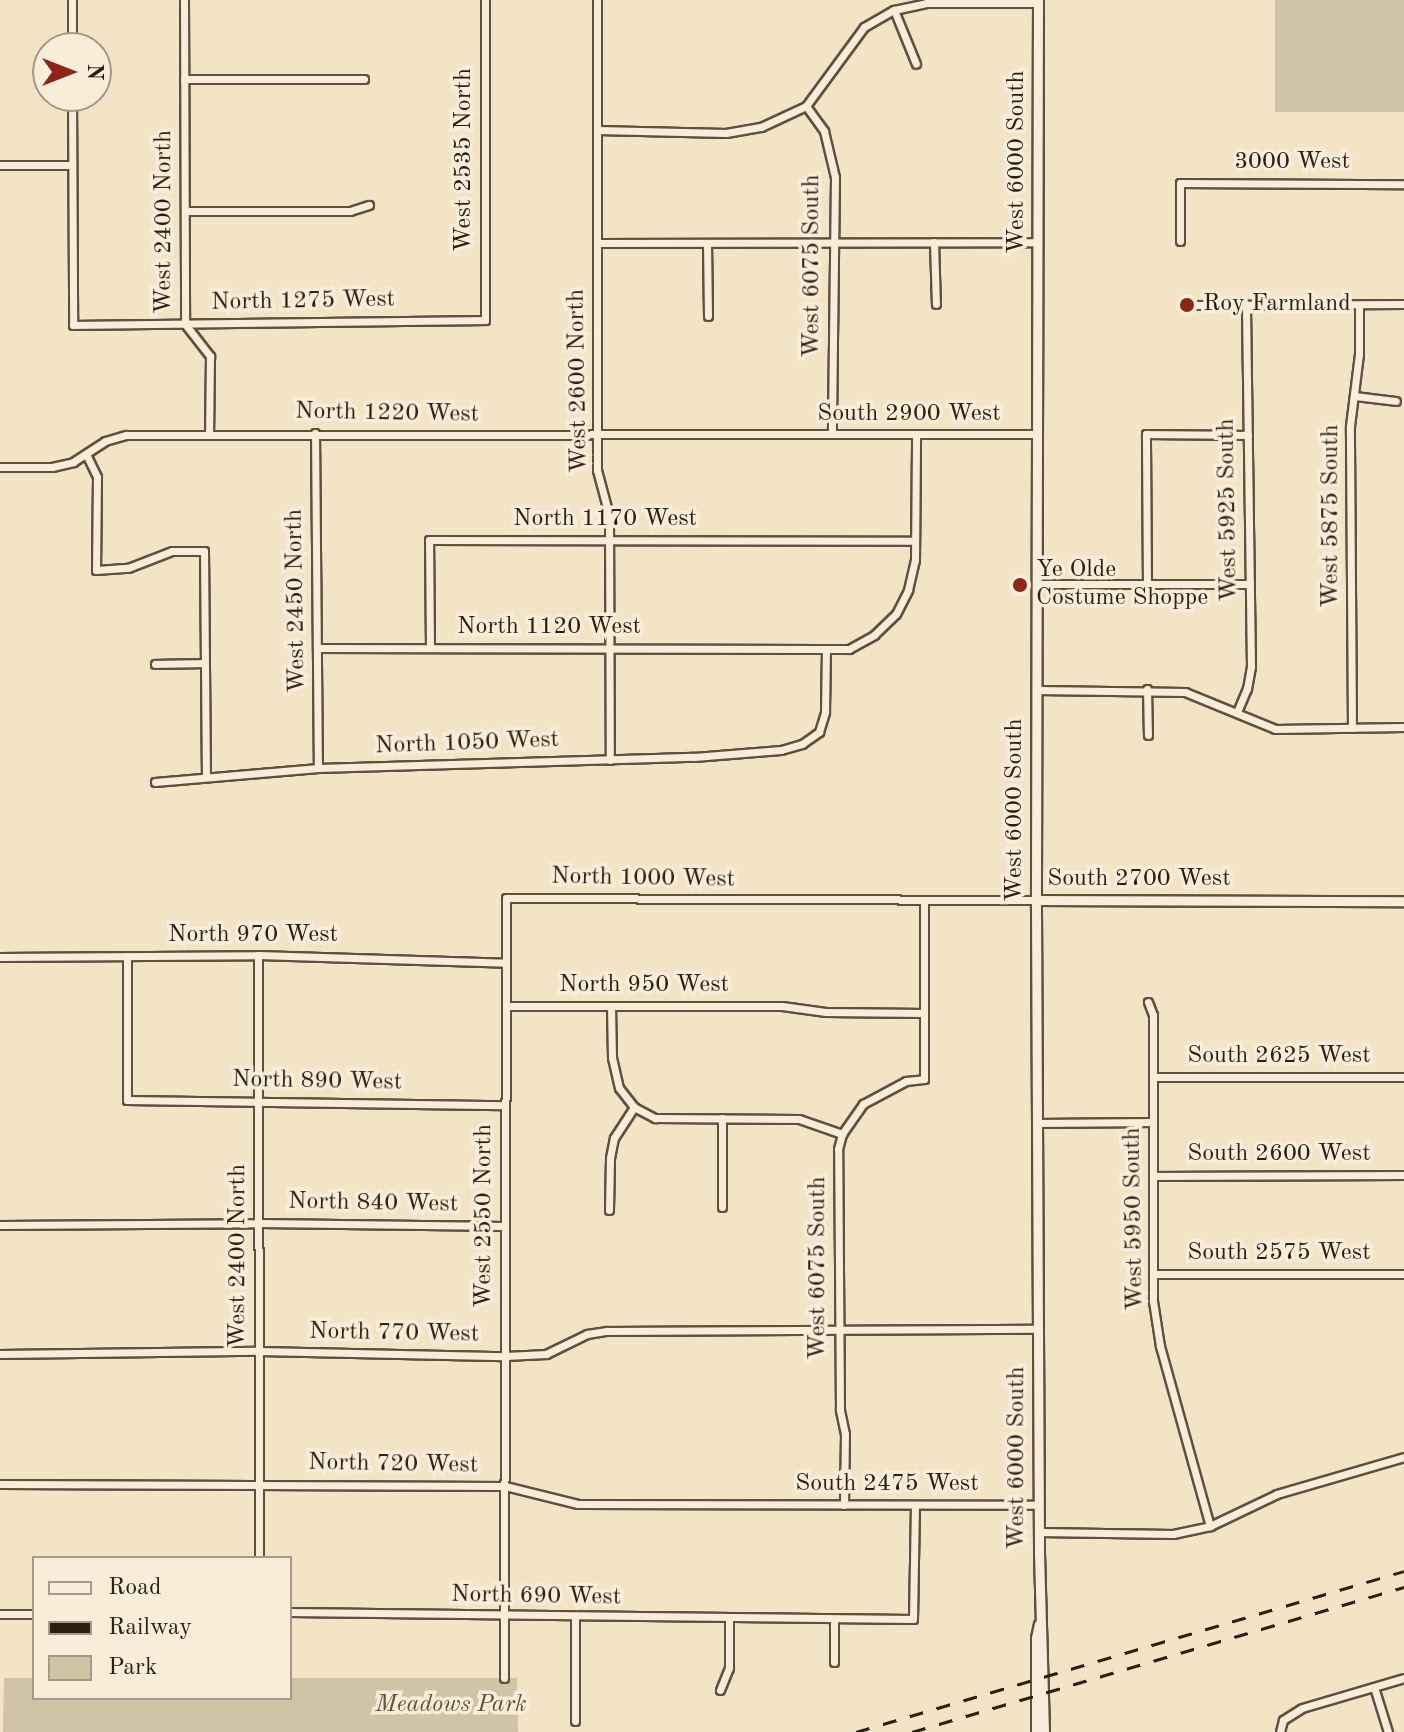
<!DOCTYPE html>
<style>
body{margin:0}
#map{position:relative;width:1404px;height:1732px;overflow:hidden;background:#f2e4c5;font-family:"Old Standard TT",serif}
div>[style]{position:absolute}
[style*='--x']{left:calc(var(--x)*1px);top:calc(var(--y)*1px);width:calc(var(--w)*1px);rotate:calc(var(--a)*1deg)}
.green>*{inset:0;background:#d1c3a6;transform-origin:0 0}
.roads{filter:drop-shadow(2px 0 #5e513e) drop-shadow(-2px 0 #5e513e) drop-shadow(0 2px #5e513e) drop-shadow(0 -2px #5e513e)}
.minor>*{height:7px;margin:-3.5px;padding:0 3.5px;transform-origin:3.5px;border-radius:3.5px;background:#f7edd9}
.tertiary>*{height:9px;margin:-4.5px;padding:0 4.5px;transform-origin:4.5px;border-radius:4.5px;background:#f7edd9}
.rail>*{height:3px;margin-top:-1.5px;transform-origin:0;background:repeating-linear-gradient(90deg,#2d2011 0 14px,transparent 0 28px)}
.dots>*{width:22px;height:22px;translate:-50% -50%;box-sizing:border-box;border:4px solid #f7edd9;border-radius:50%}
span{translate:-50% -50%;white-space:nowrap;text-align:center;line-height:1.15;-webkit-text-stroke:7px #f7edd9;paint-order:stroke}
.street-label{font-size:24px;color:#2d2011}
.poi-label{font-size:24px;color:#2d2011}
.left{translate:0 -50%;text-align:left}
.park-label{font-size:24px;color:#5e513e;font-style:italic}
.legend{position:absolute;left:32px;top:1556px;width:260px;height:144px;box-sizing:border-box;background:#f7edd9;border:2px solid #a69b89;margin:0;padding:10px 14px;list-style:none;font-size:24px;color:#2d2011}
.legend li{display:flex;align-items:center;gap:16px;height:40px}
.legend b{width:40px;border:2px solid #a69b89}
.north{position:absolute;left:32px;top:32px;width:80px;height:80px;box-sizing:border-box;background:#f7edd9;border:2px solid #a69b89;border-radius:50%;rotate:90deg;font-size:22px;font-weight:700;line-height:32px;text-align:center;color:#2d2011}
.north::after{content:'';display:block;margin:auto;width:28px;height:36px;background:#8f2418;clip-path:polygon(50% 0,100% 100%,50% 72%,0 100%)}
</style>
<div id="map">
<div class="green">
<i style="left:1275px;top:0;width:129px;height:112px"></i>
<i style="clip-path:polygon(4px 1678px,34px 1678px,34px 1698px,290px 1698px,290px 1678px,517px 1678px,518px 1732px,3px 1732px)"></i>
</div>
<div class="roads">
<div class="minor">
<i style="--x:72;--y:0;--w:48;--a:90"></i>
<i style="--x:184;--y:0;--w:324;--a:89.8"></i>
<i style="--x:185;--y:324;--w:41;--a:52"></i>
<i style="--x:210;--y:356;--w:79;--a:90.7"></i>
<i style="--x:597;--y:0;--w:470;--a:90"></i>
<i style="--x:597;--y:470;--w:47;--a:75.1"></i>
<i style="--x:609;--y:515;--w:245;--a:89.8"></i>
<i style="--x:894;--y:10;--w:58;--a:67.8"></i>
<i style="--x:184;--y:79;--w:180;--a:0"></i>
<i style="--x:72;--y:96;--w:229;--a:89.7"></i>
<i style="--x:73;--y:325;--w:412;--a:-0.7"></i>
<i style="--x:485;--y:320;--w:320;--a:-90"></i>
<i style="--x:806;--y:106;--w:31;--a:54"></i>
<i style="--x:824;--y:131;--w:47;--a:76.6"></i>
<i style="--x:835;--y:177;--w:257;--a:90.7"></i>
<i style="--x:597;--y:130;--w:129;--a:1.3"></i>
<i style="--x:726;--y:133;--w:36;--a:-10"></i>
<i style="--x:761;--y:127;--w:50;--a:-25"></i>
<i style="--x:806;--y:106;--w:98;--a:-53.7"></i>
<i style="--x:864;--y:27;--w:34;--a:-30"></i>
<i style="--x:894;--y:10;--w:33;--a:-12"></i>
<i style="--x:926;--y:3;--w:112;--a:0"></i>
<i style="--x:0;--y:165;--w:72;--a:0"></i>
<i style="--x:186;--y:211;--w:164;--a:0"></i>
<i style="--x:350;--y:211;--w:20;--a:-18"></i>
<i style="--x:1180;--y:241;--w:58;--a:-90"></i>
<i style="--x:1180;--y:183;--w:224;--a:0.3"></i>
<i style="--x:934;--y:242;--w:62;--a:88.2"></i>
<i style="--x:597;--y:243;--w:441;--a:-0.1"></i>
<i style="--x:707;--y:243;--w:73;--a:89.2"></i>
<i style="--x:1198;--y:305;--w:206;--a:-0.3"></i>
<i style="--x:1354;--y:396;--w:42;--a:6.8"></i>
<i style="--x:315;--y:433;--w:335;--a:89.5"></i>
<i style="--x:86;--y:454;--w:25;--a:64"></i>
<i style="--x:97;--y:477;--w:93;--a:90.6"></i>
<i style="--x:96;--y:570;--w:32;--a:-4"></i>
<i style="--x:128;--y:568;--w:47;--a:-21.1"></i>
<i style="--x:172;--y:551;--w:32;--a:0"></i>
<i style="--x:204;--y:551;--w:225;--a:89.5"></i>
<i style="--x:0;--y:467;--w:52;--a:0"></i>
<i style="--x:52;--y:467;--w:22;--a:-13"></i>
<i style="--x:73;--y:462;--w:38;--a:-33"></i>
<i style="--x:105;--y:441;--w:22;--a:-16"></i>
<i style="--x:126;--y:435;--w:912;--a:-0.06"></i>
<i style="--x:1038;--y:584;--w:212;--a:0"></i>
<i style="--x:1147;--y:585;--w:151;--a:-90.4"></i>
<i style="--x:1146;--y:434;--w:102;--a:0.6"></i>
<i style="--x:317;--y:648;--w:532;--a:0.11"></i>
<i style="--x:849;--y:649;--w:29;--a:-29"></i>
<i style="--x:874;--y:635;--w:30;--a:-44"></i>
<i style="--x:896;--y:614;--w:27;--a:-63"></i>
<i style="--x:908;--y:590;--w:31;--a:-77"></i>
<i style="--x:915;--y:560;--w:126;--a:-89.5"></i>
<i style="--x:430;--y:648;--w:108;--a:-90.5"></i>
<i style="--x:429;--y:540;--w:486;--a:0.1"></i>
<i style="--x:155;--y:664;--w:50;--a:-1.1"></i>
<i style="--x:1147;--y:689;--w:46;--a:88.8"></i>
<i style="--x:1037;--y:690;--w:148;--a:0.8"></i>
<i style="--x:1185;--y:692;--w:97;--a:22.3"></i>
<i style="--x:1275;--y:729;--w:129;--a:-0.9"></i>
<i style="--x:1237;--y:712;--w:25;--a:-67"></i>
<i style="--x:1247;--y:689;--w:23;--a:-80"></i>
<i style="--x:1251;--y:666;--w:361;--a:-90.8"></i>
<i style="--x:1352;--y:728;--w:302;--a:-90.4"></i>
<i style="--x:1350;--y:426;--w:73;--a:-82.9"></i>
<i style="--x:1359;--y:354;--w:49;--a:-90"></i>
<i style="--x:155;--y:782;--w:164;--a:-4.9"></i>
<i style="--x:318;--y:768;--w:376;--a:-1.7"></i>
<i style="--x:694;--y:757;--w:87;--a:-4.6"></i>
<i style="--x:781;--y:750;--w:22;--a:-16"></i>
<i style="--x:802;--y:744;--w:21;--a:-35"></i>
<i style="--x:819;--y:732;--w:21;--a:-73"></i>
<i style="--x:825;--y:712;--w:63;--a:-89.1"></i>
<i style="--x:258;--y:955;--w:603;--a:89.9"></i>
<i style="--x:127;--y:956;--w:144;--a:90"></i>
<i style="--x:127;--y:1100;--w:378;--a:0.8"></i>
<i style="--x:0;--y:957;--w:258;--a:-0.4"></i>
<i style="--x:258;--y:955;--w:248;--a:1.8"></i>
<i style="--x:1148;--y:1002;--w:14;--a:69"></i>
<i style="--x:1153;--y:1015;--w:286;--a:90"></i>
<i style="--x:1153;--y:1301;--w:46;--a:81.2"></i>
<i style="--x:1160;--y:1346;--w:187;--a:74.5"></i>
<i style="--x:506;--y:1006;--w:276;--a:0"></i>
<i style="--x:782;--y:1006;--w:44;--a:7.8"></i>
<i style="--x:826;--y:1012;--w:98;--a:0.6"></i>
<i style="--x:1153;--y:1077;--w:251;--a:0"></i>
<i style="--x:634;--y:1107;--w:24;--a:28"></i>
<i style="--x:655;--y:1118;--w:144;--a:0.4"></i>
<i style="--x:799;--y:1119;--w:46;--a:19.2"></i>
<i style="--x:722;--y:1118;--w:89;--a:90"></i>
<i style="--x:1037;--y:1123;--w:116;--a:-0.5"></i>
<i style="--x:1153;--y:1176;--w:251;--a:-0.2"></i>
<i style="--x:609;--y:1210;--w:52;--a:-88.9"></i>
<i style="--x:610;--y:1158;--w:20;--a:-79"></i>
<i style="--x:614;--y:1138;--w:37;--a:-57"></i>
<i style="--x:634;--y:1107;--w:24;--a:-128"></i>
<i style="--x:619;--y:1088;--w:31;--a:-103"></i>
<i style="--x:612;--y:1058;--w:52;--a:-91.1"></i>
<i style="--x:0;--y:1225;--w:259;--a:-0.4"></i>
<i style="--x:259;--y:1223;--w:246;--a:0.7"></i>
<i style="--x:1153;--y:1274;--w:251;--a:0"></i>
<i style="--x:0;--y:1354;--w:259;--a:-0.7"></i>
<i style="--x:259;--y:1351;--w:246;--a:1.2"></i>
<i style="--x:505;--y:1356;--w:41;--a:-2.8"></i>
<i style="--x:546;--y:1354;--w:46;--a:-26"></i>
<i style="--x:587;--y:1334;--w:20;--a:-9"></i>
<i style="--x:607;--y:1331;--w:431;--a:-0.3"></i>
<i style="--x:0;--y:1484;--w:505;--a:0.23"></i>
<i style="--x:505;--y:1486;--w:75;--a:13.9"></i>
<i style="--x:578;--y:1504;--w:460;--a:0.1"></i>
<i style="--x:844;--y:1505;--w:71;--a:-89.2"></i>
<i style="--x:845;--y:1434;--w:25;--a:-102"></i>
<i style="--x:840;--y:1410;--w:261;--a:-90.4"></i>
<i style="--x:838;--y:1149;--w:16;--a:-75"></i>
<i style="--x:842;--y:1134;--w:37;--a:-55"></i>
<i style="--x:863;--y:1104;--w:49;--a:-28.1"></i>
<i style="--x:906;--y:1081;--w:18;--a:-6"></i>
<i style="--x:924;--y:1079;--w:178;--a:-90"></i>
<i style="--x:1039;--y:1532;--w:134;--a:0.9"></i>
<i style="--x:1173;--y:1534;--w:38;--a:-12"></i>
<i style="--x:1210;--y:1526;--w:74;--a:-25.5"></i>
<i style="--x:1277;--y:1494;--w:132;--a:-16.2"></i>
<i style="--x:290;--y:1612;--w:623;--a:0.64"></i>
<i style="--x:913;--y:1619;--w:114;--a:-89"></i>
<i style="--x:0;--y:1614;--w:34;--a:0"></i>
<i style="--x:834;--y:1662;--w:43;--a:-90"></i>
<i style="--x:504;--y:1678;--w:780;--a:-89.85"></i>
<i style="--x:506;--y:898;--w:530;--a:0.22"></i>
<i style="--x:1374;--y:1687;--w:47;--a:72.7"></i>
<i style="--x:720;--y:1690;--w:24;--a:-68"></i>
<i style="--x:729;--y:1668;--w:50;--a:-90"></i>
<i style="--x:575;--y:1721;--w:103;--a:-90"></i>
<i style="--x:1280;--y:1732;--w:12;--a:-76"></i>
<i style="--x:1283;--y:1720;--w:22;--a:-32"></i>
<i style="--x:1302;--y:1708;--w:106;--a:-16.4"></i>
</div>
<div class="tertiary">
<i style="--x:1038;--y:0;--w:909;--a:90.13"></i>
<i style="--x:1036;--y:909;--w:644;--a:89.73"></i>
<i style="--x:1039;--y:1553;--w:179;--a:88.4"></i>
<i style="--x:1036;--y:900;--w:368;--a:0.2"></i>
<i style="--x:1036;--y:1732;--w:94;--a:-90"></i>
<i style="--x:1036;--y:1638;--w:14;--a:-78"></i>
</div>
</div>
<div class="rail">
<i style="--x:856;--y:1732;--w:571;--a:-16.37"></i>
<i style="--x:912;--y:1732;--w:513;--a:-16.42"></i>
</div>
<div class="dots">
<i style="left:1187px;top:305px;background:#8f2418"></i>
<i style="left:1020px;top:585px;background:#8f2418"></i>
</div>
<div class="street-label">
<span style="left:465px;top:160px;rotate:-90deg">West 2535 North</span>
<span style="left:1018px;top:162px;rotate:-90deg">West 6000 South</span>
<span style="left:1292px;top:163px">3000 West</span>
<span style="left:165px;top:222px;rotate:-90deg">West 2400 North</span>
<span style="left:813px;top:266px;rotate:-90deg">West 6075 South</span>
<span style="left:303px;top:302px;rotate:-1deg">North 1275 West</span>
<span style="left:579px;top:381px;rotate:-91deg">West 2600 North</span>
<span style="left:387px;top:414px;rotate:1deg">North 1220 West</span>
<span style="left:909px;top:415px">South 2900 West</span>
<span style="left:1229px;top:510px;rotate:-91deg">West 5925 South</span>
<span style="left:1332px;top:516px;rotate:-90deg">West 5875 South</span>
<span style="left:605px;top:520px">North 1170 West</span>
<span style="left:297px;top:601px;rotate:-91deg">West 2450 North</span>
<span style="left:549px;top:628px">North 1120 West</span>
<span style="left:467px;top:744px;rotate:-2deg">North 1050 West</span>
<span style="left:1016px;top:810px;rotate:-90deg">West 6000 South</span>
<span style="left:643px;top:879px;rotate:1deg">North 1000 West</span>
<span style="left:1139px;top:880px">South 2700 West</span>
<span style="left:253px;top:936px">North 970 West</span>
<span style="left:644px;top:986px">North 950 West</span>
<span style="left:1279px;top:1057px">South 2625 West</span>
<span style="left:317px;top:1082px;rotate:1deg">North 890 West</span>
<span style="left:1279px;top:1155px">South 2600 West</span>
<span style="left:373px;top:1204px;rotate:1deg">North 840 West</span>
<span style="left:485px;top:1216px;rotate:-90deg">West 2550 North</span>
<span style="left:1135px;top:1219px;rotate:-91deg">West 5950 South</span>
<span style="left:1279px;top:1254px">South 2575 West</span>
<span style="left:239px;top:1256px;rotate:-90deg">West 2400 North</span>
<span style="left:819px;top:1268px;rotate:-90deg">West 6075 South</span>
<span style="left:394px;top:1334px;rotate:1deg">North 770 West</span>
<span style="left:1018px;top:1458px;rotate:-90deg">West 6000 South</span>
<span style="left:393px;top:1465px;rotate:1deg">North 720 West</span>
<span style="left:887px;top:1485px">South 2475 West</span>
<span style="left:536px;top:1597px;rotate:1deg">North 690 West</span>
</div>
<div class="poi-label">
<span class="left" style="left:1203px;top:305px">Roy Farmland</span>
<span class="left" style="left:1036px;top:585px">Ye Olde<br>Costume Shoppe</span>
</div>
<div class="park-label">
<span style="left:451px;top:1706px">Meadows Park</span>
</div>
<ul class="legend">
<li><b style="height:10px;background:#f7edd9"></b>Road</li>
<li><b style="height:10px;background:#2d2011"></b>Railway</li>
<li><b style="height:22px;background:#d1c3a6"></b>Park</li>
</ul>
<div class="north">N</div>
</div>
